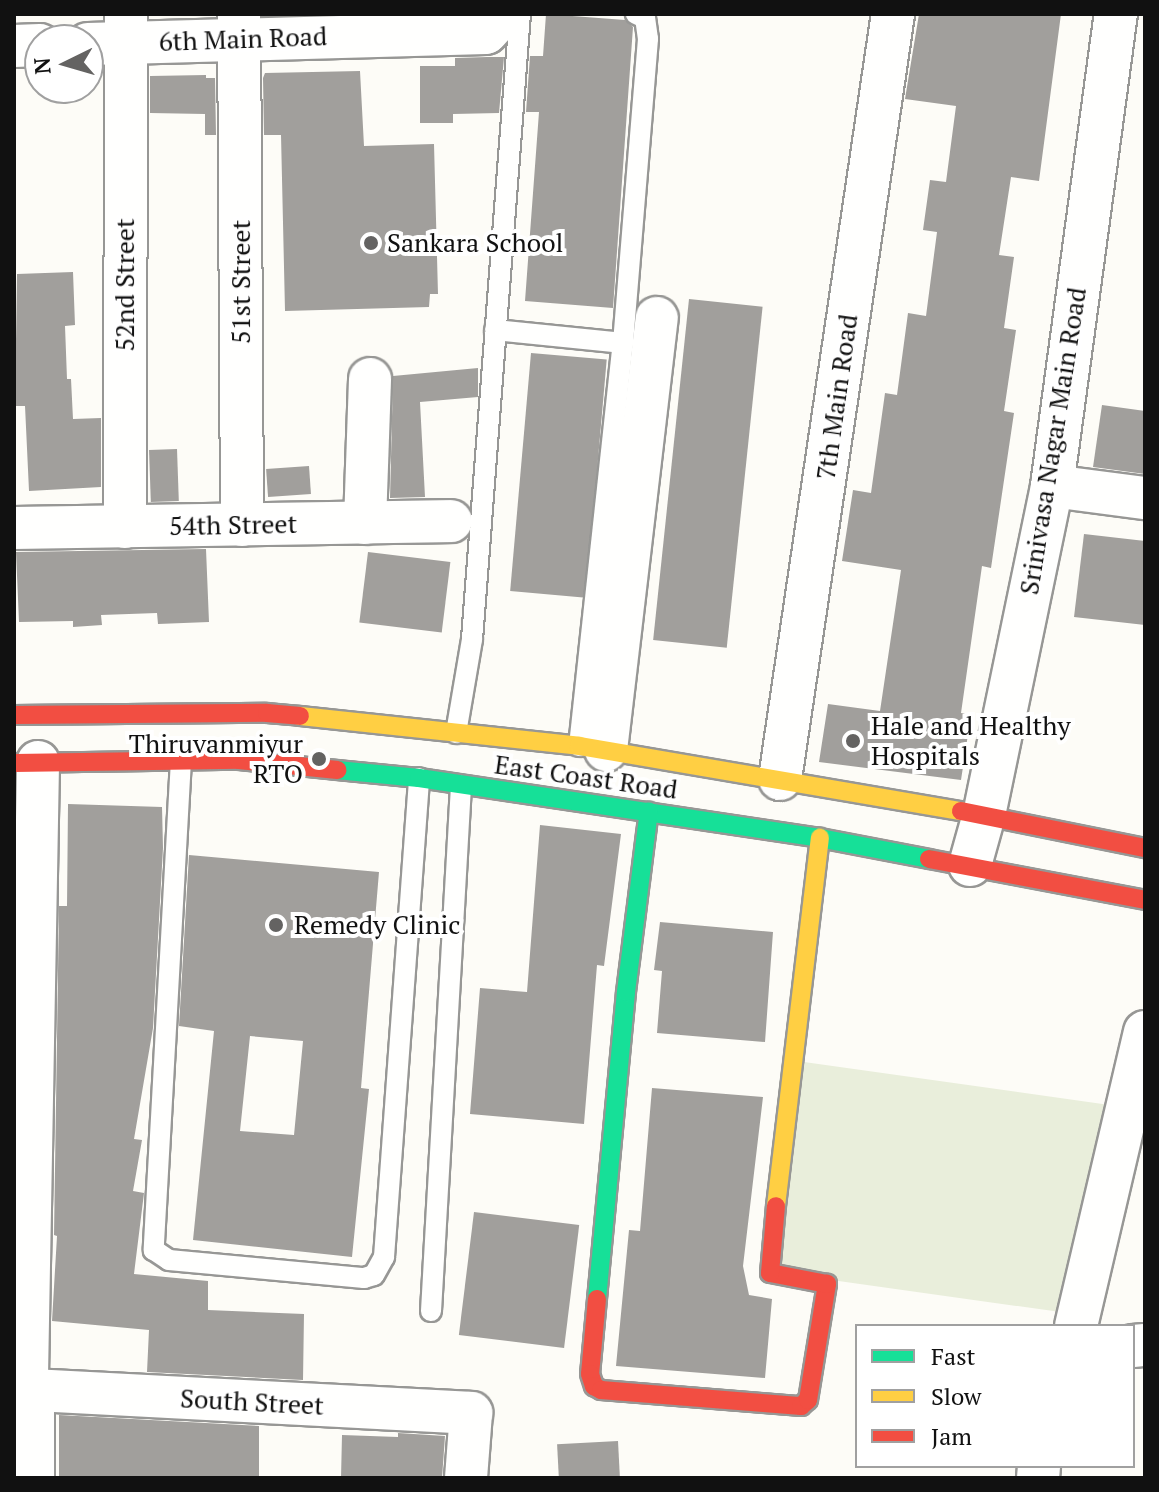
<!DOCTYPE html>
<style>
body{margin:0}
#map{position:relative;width:1159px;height:1492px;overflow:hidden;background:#fdfcf7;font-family:"PT Serif",serif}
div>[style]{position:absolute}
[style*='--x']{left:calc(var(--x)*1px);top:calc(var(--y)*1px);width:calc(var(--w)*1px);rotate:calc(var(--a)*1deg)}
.cemetery>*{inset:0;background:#e9eedb;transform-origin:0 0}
.building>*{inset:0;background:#a19f9c;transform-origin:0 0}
.roads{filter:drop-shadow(2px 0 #979795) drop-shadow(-2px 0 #979795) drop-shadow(0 2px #979795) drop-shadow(0 -2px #979795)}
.lane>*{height:20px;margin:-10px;padding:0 10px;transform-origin:10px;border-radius:10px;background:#fffffe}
.street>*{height:42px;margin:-21px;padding:0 21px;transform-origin:21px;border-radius:21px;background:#fffffe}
.fast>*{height:18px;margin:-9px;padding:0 9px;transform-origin:9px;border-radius:9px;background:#16e098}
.slow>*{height:18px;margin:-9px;padding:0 9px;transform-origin:9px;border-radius:9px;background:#ffcf43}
.jam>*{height:18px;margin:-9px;padding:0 9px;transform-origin:9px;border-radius:9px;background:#f24e42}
.dots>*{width:22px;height:22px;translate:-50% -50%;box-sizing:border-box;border:4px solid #fff;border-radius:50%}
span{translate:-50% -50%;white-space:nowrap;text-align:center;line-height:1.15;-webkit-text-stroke:8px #fff;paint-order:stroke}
.street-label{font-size:26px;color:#111}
.poi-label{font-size:26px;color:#111}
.left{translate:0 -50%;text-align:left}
.right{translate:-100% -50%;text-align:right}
.frame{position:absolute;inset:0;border:16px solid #111;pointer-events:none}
.legend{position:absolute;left:855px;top:1324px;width:280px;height:144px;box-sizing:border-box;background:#fff;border:2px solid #a0a0a0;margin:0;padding:10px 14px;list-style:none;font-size:24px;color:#111}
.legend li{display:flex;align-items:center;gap:16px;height:40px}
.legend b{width:40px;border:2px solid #a0a0a0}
.north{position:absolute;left:24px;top:24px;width:80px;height:80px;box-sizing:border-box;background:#fff;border:2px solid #a0a0a0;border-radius:50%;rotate:265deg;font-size:22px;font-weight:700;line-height:32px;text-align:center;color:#111}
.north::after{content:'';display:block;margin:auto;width:28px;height:36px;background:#646362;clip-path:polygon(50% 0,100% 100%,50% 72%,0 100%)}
</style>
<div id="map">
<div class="cemetery">
<i style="left:797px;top:1061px;width:321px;height:212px;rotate:8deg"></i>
</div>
<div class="building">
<i style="clip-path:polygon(546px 14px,625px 20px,633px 27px,613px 308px,525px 301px,539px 112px,526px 112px,530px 56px,543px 56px)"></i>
<i style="clip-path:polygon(919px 14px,1061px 14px,1039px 181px,1011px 177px,999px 255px,1014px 257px,1004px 328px,1016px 330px,1004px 411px,1014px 413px,991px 568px,982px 566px,961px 713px,971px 715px,961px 780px,819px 762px,828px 704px,880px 711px,901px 570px,842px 561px,853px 490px,871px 493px,885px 393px,897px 395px,908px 313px,926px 316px,937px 232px,923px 230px,930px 180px,946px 182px,956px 106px,905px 99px)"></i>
<i style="clip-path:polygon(487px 57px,504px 57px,499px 113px,453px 114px,453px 123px,420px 123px,420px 66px,455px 66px,455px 58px)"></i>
<i style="clip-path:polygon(360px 71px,364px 146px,434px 144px,438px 294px,430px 294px,429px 307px,285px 311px,281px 135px,264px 135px,263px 78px,265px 73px)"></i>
<i style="clip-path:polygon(206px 75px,206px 78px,215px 78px,216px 135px,205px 135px,205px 114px,150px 113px,150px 76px)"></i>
<i style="clip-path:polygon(73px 272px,75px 325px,65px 326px,67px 379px,71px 379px,73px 419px,101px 418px,101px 487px,29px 491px,25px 406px,15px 406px,17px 274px)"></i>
<i style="left:689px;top:299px;width:74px;height:343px;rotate:6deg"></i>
<i style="left:531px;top:353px;width:76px;height:239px;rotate:5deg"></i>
<i style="clip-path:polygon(478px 368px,478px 397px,420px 402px,425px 497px,390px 498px,393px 376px)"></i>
<i style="clip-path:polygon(1102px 405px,1145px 411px,1145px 474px,1093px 467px)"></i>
<i style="left:177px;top:449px;width:52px;height:28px;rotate:88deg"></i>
<i style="left:309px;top:466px;width:28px;height:43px;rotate:86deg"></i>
<i style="clip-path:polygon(1084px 534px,1145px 541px,1145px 625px,1074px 617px)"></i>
<i style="clip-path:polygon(206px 549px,209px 622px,158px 624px,157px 613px,101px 615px,102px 625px,73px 627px,73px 621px,19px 622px,16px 552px)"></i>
<i style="left:368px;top:552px;width:83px;height:71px;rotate:7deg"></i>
<i style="clip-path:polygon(68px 804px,162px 807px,163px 848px,153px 1028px,134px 1139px,142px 1140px,133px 1191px,144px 1193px,134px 1274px,208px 1281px,208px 1310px,304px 1314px,303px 1380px,147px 1372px,149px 1330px,52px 1321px,57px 1236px,54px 1235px,59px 906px,67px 906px)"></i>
<i style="clip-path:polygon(540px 825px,621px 834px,604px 966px,597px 965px,584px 1124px,470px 1114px,480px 988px,527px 992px)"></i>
<i style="clip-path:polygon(evenodd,189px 855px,379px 872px,361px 1088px,369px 1089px,352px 1257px,193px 1240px,214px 1031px,179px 1026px,189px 855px,250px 1036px,303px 1041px,294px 1135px,240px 1131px,250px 1036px)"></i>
<i style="clip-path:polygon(660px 922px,773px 932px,765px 1042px,657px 1033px,662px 971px,654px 970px)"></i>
<i style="clip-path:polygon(652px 1088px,763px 1097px,743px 1266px,749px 1295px,772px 1299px,765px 1378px,616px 1366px,629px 1230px,640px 1231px)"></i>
<i style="left:474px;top:1212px;width:106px;height:124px;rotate:7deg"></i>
<i style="clip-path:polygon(59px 1415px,259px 1426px,259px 1478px,59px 1478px)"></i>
<i style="clip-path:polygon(398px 1433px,445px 1436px,442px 1478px,341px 1478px,342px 1435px,398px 1437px)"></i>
<i style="left:618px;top:1441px;width:37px;height:61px;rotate:87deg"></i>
</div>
<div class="roads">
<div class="lane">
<i style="--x:495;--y:330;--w:129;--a:5.8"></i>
<i style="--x:456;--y:733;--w:95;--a:-80.3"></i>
<i style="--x:472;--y:639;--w:627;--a:-85.61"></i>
<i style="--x:579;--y:746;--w:405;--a:-83.8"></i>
<i style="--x:623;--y:343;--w:305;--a:-85.3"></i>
<i style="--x:648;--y:39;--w:21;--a:-98"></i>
<i style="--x:645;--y:18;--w:10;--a:-156"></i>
<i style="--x:181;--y:760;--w:491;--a:93.2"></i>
<i style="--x:154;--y:1250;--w:18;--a:34"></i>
<i style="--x:169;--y:1260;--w:196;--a:5.3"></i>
<i style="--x:364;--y:1278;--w:10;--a:-17"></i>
<i style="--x:374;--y:1275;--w:21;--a:-61"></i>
<i style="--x:384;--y:1257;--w:480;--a:-85.8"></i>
<i style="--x:431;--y:1311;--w:526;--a:-86.73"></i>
</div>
<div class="street">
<i style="--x:239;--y:14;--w:511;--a:89.66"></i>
<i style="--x:88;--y:44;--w:398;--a:-1.6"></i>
<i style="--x:486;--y:33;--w:16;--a:-47"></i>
<i style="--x:497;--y:21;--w:7;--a:-82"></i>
<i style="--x:14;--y:46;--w:26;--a:-2"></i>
<i style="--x:1052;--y:486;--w:94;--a:7.4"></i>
<i style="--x:365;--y:523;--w:144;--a:-88"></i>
<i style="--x:125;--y:527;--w:513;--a:-89.89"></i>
<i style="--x:14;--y:528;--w:437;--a:-0.9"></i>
<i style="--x:606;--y:750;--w:435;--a:-83.3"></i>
<i style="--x:780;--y:779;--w:773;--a:-81.6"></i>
<i style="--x:970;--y:865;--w:52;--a:-74.4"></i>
<i style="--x:984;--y:815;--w:336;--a:-78.3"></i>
<i style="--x:1052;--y:486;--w:476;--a:-82.3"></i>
<i style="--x:1076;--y:1326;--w:302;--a:-76.8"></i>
<i style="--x:1133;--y:1346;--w:12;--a:-5"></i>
<i style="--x:33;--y:1390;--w:439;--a:3"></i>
<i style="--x:471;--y:1413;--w:65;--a:94.4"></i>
<i style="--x:33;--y:1478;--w:88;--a:-90"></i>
<i style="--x:33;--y:1390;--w:15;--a:-113"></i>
<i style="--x:27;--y:1376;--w:614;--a:-88.97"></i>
<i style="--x:1038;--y:1478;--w:12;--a:-85"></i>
</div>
<div class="fast">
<i style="--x:337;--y:770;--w:82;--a:5.6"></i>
<i style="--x:419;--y:778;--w:405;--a:8.5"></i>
<i style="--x:820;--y:838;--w:111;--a:10.9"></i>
<i style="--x:597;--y:1299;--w:308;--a:-84.6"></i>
<i style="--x:626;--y:992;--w:182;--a:-82.8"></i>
</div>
<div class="slow">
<i style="--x:300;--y:716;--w:281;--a:6.1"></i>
<i style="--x:579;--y:746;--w:387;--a:9.7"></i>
<i style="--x:776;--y:1206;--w:371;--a:-83.2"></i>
</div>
<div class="jam">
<i style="--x:14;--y:715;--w:253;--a:-0.5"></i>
<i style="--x:267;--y:713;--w:33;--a:5"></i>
<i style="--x:14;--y:763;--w:225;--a:-0.8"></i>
<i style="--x:239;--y:760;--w:99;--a:5.8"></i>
<i style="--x:961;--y:811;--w:188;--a:11.4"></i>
<i style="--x:929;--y:859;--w:220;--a:10.7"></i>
<i style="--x:597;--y:1299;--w:75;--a:95.3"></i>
<i style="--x:590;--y:1374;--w:13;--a:72"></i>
<i style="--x:594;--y:1386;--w:8;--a:30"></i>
<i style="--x:601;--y:1390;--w:201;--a:4.6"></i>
<i style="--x:801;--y:1406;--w:9;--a:-41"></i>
<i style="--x:808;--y:1400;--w:118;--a:-80.7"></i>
<i style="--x:827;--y:1284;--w:58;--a:-169.1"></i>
<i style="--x:770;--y:1273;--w:67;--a:-84.9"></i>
</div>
</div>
<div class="dots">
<i style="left:371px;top:243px;background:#646362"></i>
<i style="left:853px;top:741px;background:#646362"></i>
<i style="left:319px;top:759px;background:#646362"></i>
<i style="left:276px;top:925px;background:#646362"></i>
</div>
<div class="street-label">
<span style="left:243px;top:39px;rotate:-2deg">6th Main Road</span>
<span style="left:241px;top:282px;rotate:-90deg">51st Street</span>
<span style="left:125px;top:285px;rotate:-90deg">52nd Street</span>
<span style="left:837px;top:397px;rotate:-82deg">7th Main Road</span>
<span style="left:1053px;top:441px;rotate:-81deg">Srinivasa Nagar Main Road</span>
<span style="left:233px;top:525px;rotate:-1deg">54th Street</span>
<span style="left:586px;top:777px;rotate:8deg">East Coast Road</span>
<span style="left:252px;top:1402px;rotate:3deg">South Street</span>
</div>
<div class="poi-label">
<span class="left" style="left:387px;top:243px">Sankara School</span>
<span class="left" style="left:871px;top:741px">Hale and Healthy<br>Hospitals</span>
<span class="right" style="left:303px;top:759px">Thiruvanmiyur<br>RTO</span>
<span class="left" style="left:294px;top:925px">Remedy Clinic</span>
</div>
<div class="frame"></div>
<ul class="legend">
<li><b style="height:10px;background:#16e098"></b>Fast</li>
<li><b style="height:10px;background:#ffcf43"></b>Slow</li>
<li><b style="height:10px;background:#f24e42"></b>Jam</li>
</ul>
<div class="north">N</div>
</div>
